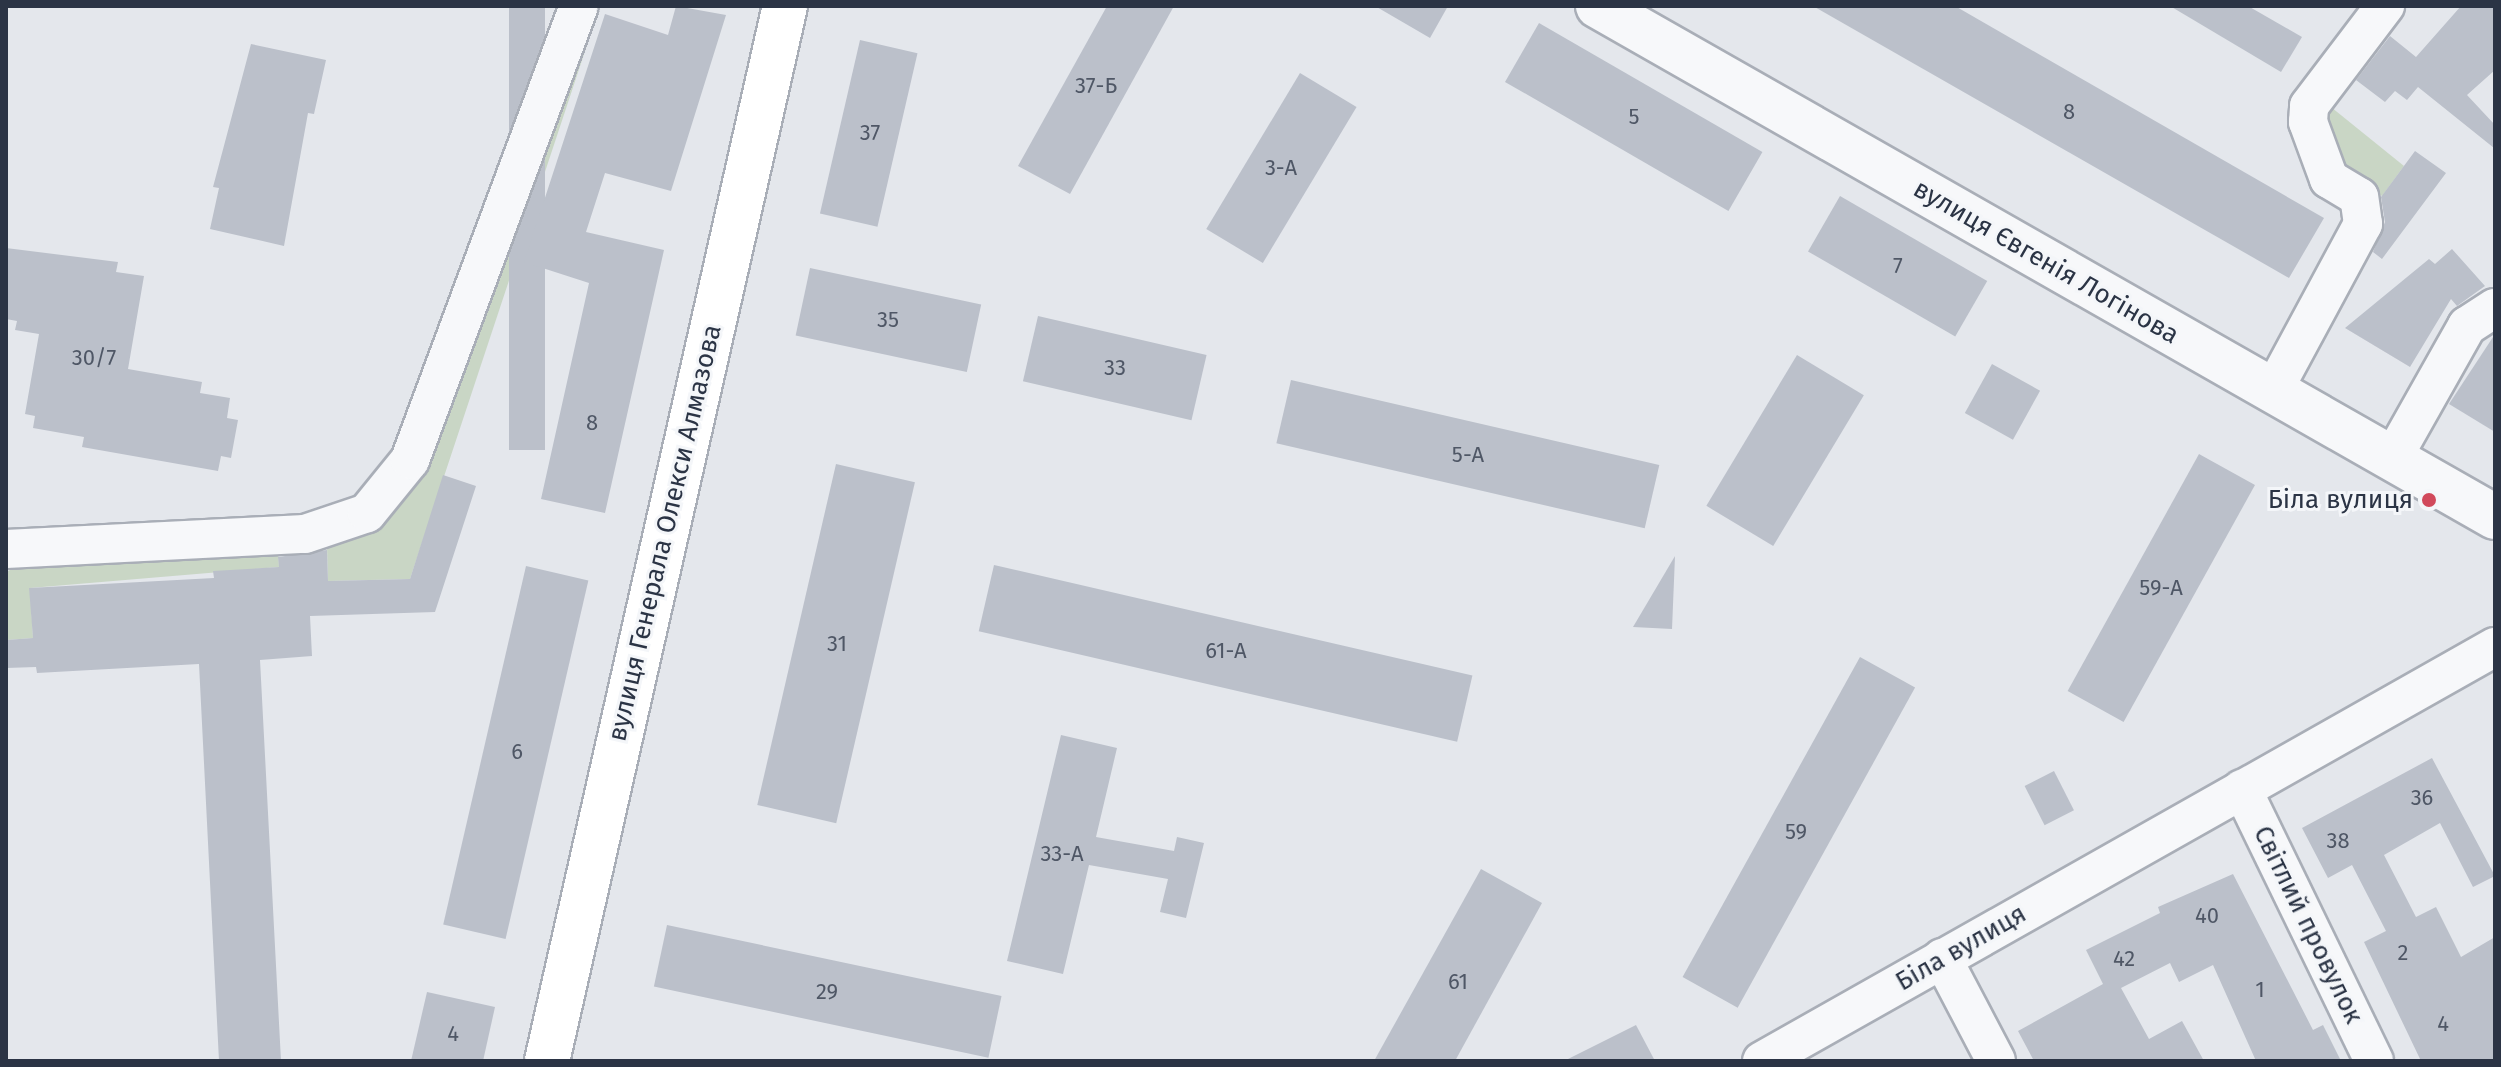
<!DOCTYPE html>
<meta charset="utf-8">
<style>
body{margin:0}
#map{position:relative;width:2501px;height:1067px;overflow:hidden;background:#e4e7ec;font-family:"Fira Sans",sans-serif}
div>[style]{position:absolute}
[style*='--x']{left:calc(var(--x)*1px);top:calc(var(--y)*1px);width:calc(var(--w)*1px);rotate:calc(var(--a)*1deg)}
.green>*{inset:0;background:#c9d6c5}
.building>*{inset:0;background:#bbc0ca;transform-origin:0 0}
.roads{filter:drop-shadow(2px 0 #a9aeb7) drop-shadow(-2px 0 #a9aeb7) drop-shadow(0 2px #a9aeb7) drop-shadow(0 -2px #a9aeb7)}
.minor>*{height:38px;margin:-19px;padding:0 19px;transform-origin:19px;border-radius:19px;background:#f7f8fa}
.tertiary>*{height:44px;margin:-22px;padding:0 22px;transform-origin:22px;border-radius:22px;background:#f7f8fa}
.secondary>*{height:44px;margin:-22px;padding:0 22px;transform-origin:22px;border-radius:22px;background:#fff}
.dots>*{width:22px;height:22px;translate:-50% -50%;box-sizing:border-box;border:4px solid #f4f6f9;border-radius:50%}
span{translate:-50% -50%;white-space:nowrap;text-align:center;line-height:1.15;-webkit-text-stroke:6px #f4f6f9;paint-order:stroke}
.number-label{font-size:22px;color:#4f5766}
.number-label span{-webkit-text-stroke-width:0}
.street-label{font-size:26px;color:#2b3445}
.poi-label{font-size:26px;color:#2b3445}
.right{translate:-100% -50%;text-align:right}
.frame{position:absolute;inset:0;border:8px solid #2b3445;pointer-events:none}
</style>
<div id="map">
<div class="green">
<i style="clip-path:polygon(600px 6px,410px 579px,328px 581px,327px 547px,374px 527px,423px 465px)"></i>
<i style="clip-path:polygon(2326px 103px,2404px 166px,2382px 196px,2335px 166px,2323px 121px)"></i>
<i style="clip-path:polygon(278px 550px,279px 567px,30px 588px,33px 638px,6px 640px,6px 572px,16px 567px)"></i>
</div>
<div class="building">
<i style="left:509px;top:6px;width:36px;height:444px"></i>
<i style="clip-path:polygon(676px 6px,726px 15px,671px 191px,605px 173px,586px 232px,664px 250px,605px 513px,541px 499px,589px 283px,524px 262px,605px 14px,668px 35px)"></i>
<i style="clip-path:polygon(1107px 6px,1174px 6px,1070px 194px,1018px 166px)"></i>
<i style="clip-path:polygon(1375px 6px,1448px 6px,1430px 38px)"></i>
<i style="clip-path:polygon(1813px 6px,1955px 6px,2324px 218px,2289px 278px)"></i>
<i style="clip-path:polygon(2170px 6px,2248px 6px,2302px 37px,2281px 72px)"></i>
<i style="clip-path:polygon(2461px 6px,2495px 6px,2495px 70px,2467px 95px,2495px 125px,2494px 148px,2418px 87px,2407px 100px,2395px 91px,2385px 102px,2356px 80px,2390px 36px,2416px 57px)"></i>
<i style="left:1539px;top:23px;width:258px;height:68px;rotate:30deg"></i>
<i style="left:860px;top:40px;width:59px;height:178px;rotate:13deg"></i>
<i style="clip-path:polygon(251px 44px,326px 60px,314px 114px,308px 113px,284px 246px,210px 229px,219px 188px,213px 187px)"></i>
<i style="left:1300px;top:73px;width:66px;height:182px;rotate:31deg"></i>
<i style="clip-path:polygon(2415px 151px,2446px 173px,2382px 259px,2373px 252px,2385px 222px,2381px 197px)"></i>
<i style="left:1840px;top:196px;width:170px;height:64px;rotate:30deg"></i>
<i style="clip-path:polygon(6px 248px,118px 262px,116px 272px,144px 276px,128px 369px,202px 382px,200px 393px,230px 398px,227px 418px,238px 420px,231px 458px,221px 456px,218px 471px,82px 447px,84px 437px,33px 428px,35px 416px,25px 414px,39px 334px,15px 330px,17px 321px,6px 319px)"></i>
<i style="clip-path:polygon(2452px 249px,2485px 286px,2457px 306px,2451px 299px,2410px 367px,2345px 328px,2429px 259px,2435px 264px)"></i>
<i style="left:810px;top:268px;width:175px;height:69px;rotate:12deg"></i>
<i style="left:1038px;top:316px;width:173px;height:67px;rotate:13deg"></i>
<i style="clip-path:polygon(2495px 334px,2495px 432px,2449px 404px)"></i>
<i style="left:1797px;top:355px;width:78px;height:176px;rotate:31deg"></i>
<i style="left:1992px;top:364px;width:55px;height:56px;rotate:29deg"></i>
<i style="left:1291px;top:380px;width:378px;height:65px;rotate:13deg"></i>
<i style="left:2199px;top:454px;width:64px;height:271px;rotate:29deg"></i>
<i style="left:836px;top:464px;width:81px;height:350px;rotate:13deg"></i>
<i style="clip-path:polygon(443px 475px,476px 486px,435px 612px,310px 616px,312px 656px,260px 660px,281px 1061px,219px 1061px,199px 664px,37px 673px,36px 667px,6px 668px,6px 640px,33px 638px,29px 588px,214px 578px,213px 571px,279px 567px,278px 557px,327px 550px,328px 581px,410px 579px)"></i>
<i style="clip-path:polygon(1675px 556px,1672px 629px,1633px 627px)"></i>
<i style="left:994px;top:565px;width:491px;height:68px;rotate:13deg"></i>
<i style="left:526px;top:566px;width:64px;height:368px;rotate:13deg"></i>
<i style="left:1860px;top:657px;width:63px;height:366px;rotate:29deg"></i>
<i style="clip-path:polygon(1061px 735px,1117px 748px,1096px 837px,1174px 851px,1177px 837px,1204px 843px,1186px 918px,1160px 912px,1168px 879px,1089px 865px,1063px 974px,1007px 961px)"></i>
<i style="clip-path:polygon(2432px 758px,2495px 876px,2473px 887px,2440px 823px,2384px 855px,2416px 917px,2436px 907px,2461px 957px,2495px 937px,2495px 1061px,2421px 1061px,2364px 942px,2386px 931px,2352px 865px,2328px 878px,2302px 828px)"></i>
<i style="left:2054px;top:771px;width:44px;height:33px;rotate:63deg"></i>
<i style="clip-path:polygon(1481px 869px,1542px 903px,1455px 1061px,1374px 1061px)"></i>
<i style="clip-path:polygon(2233px 874px,2313px 1030px,2323px 1025px,2341px 1061px,2256px 1061px,2213px 965px,2179px 982px,2170px 963px,2121px 988px,2149px 1039px,2182px 1021px,2204px 1061px,2034px 1061px,2018px 1031px,2103px 984px,2086px 950px,2160px 913px,2158px 907px)"></i>
<i style="left:667px;top:925px;width:342px;height:63px;rotate:12deg"></i>
<i style="clip-path:polygon(427px 992px,495px 1007px,483px 1061px,411px 1061px)"></i>
<i style="clip-path:polygon(1636px 1025px,1655px 1061px,1564px 1061px)"></i>
</div>
<div class="roads">
<div class="minor">
<i style="--x:2273;--y:391;--w:190;--a:-61.7"></i>
<i style="--x:2363;--y:224;--w:27;--a:-98"></i>
<i style="--x:2359;--y:197;--w:35;--a:-149"></i>
<i style="--x:2329;--y:179;--w:61;--a:-110.2"></i>
<i style="--x:2308;--y:122;--w:16;--a:-86"></i>
<i style="--x:2309;--y:106;--w:126;--a:-52.8"></i>
<i style="--x:2392;--y:459;--w:153;--a:-60.6"></i>
<i style="--x:2467;--y:326;--w:33;--a:-33"></i>
<i style="--x:6;--y:549;--w:299;--a:-2.9"></i>
<i style="--x:305;--y:534;--w:65;--a:-18.7"></i>
<i style="--x:367;--y:513;--w:68;--a:-50.9"></i>
<i style="--x:410;--y:460;--w:484;--a:-69.6"></i>
<i style="--x:2242;--y:789;--w:302;--a:64.1"></i>
<i style="--x:1942;--y:958;--w:116;--a:62.3"></i>
<i style="--x:1762;--y:1061;--w:842;--a:-29.46"></i>
</div>
<div class="tertiary">
<i style="--x:1598;--y:6;--w:1032;--a:29.67"></i>
</div>
<div class="secondary">
<i style="--x:547;--y:1061;--w:1082;--a:-77.29"></i>
</div>
</div>
<div class="dots">
<i style="left:2429px;top:500px;background:#d1495b"></i>
</div>
<div class="number-label">
<span style="left:1096px;top:86px">37-Б</span>
<span style="left:2069px;top:112px">8</span>
<span style="left:1634px;top:117px">5</span>
<span style="left:870px;top:133px">37</span>
<span style="left:1281px;top:168px">3-А</span>
<span style="left:1898px;top:266px">7</span>
<span style="left:888px;top:320px">35</span>
<span style="left:94px;top:358px">30/7</span>
<span style="left:1115px;top:368px">33</span>
<span style="left:592px;top:423px">8</span>
<span style="left:1468px;top:455px">5-А</span>
<span style="left:2161px;top:588px">59-А</span>
<span style="left:837px;top:644px">31</span>
<span style="left:1226px;top:651px">61-А</span>
<span style="left:517px;top:752px">6</span>
<span style="left:2422px;top:798px">36</span>
<span style="left:1796px;top:832px">59</span>
<span style="left:2338px;top:841px">38</span>
<span style="left:1062px;top:854px">33-А</span>
<span style="left:2207px;top:916px">40</span>
<span style="left:2403px;top:953px">2</span>
<span style="left:2124px;top:959px">42</span>
<span style="left:1458px;top:982px">61</span>
<span style="left:2260px;top:990px">1</span>
<span style="left:827px;top:992px">29</span>
<span style="left:2443px;top:1024px">4</span>
<span style="left:453px;top:1034px">4</span>
</div>
<div class="street-label">
<span style="left:2046px;top:262px;rotate:30deg">вулиця Євгенія Логінова</span>
<span style="left:665px;top:533px;rotate:-77deg">вулиця Генерала Олекси Алмазова</span>
<span style="left:2308px;top:925px;rotate:64deg">Світлий провулок</span>
<span style="left:1961px;top:948px;rotate:-30deg">Біла вулиця</span>
</div>
<div class="poi-label">
<span class="right" style="left:2413px;top:500px">Біла вулиця</span>
</div>
<div class="frame"></div>
</div>
